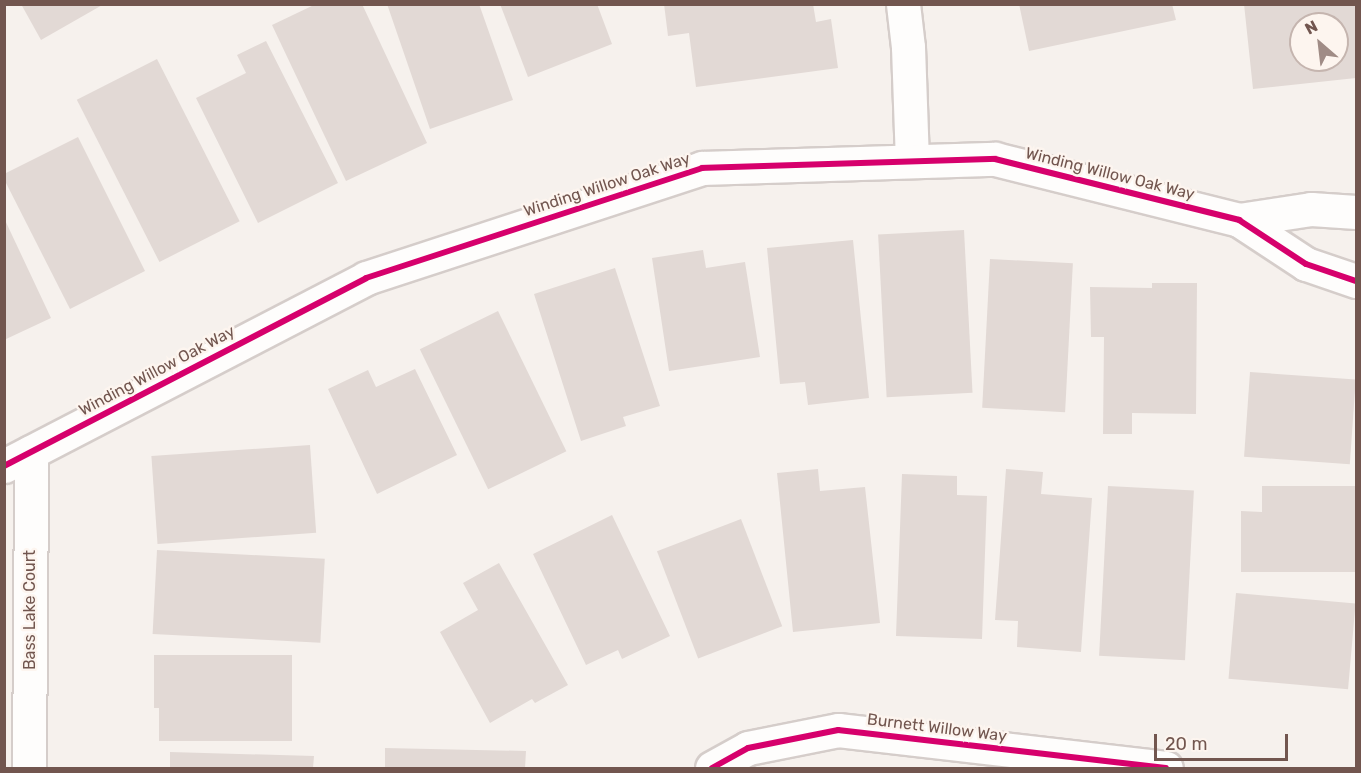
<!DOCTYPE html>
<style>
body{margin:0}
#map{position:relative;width:1361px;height:773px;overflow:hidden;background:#f6f1ed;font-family:Rubik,sans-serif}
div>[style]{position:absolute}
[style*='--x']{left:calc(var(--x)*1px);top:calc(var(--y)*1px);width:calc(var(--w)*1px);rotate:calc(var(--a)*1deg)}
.building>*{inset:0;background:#e2d9d5;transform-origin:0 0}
.roads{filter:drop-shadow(2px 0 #d5cdca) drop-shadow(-2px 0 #d5cdca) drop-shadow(0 2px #d5cdca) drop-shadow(0 -2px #d5cdca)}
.minor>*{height:33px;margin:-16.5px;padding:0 16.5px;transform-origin:16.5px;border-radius:16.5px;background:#fefdfc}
.cycleway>*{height:6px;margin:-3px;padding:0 3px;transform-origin:3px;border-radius:3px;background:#d6006c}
span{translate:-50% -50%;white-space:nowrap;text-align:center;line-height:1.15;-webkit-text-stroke:5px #fdf5ef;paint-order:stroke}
.street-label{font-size:16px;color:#72564f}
.frame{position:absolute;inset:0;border:6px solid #72564f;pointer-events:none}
.north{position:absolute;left:1289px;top:12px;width:60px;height:60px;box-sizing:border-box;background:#fdf5ef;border:2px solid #c5b5af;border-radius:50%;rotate:332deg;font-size:16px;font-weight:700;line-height:24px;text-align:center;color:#72564f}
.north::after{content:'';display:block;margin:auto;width:21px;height:27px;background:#a08c86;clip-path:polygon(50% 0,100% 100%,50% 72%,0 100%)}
.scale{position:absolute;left:1154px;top:734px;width:134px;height:27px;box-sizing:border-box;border:3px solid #72564f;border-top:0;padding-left:8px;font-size:18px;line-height:21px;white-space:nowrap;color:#72564f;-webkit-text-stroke:4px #fdf5ef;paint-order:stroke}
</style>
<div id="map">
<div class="building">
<i style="clip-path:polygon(21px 4px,104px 4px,41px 40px)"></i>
<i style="clip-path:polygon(316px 4px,362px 4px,427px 143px,346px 181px,272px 25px)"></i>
<i style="clip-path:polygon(387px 4px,479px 4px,513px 100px,430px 129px)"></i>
<i style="clip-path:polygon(500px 4px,597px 4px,612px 44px,528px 77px)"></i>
<i style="clip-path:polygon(664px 4px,813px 4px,816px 22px,831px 19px,838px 68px,696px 87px,689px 33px,668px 36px)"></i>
<i style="clip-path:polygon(1019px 4px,1172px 4px,1176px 20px,1029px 51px)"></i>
<i style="clip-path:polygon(evenodd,1244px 4px,1356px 4px,1356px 78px,1253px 89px,1244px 4px,1301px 24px,1337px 24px,1337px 60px,1301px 60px,1301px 24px)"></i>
<i style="clip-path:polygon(266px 41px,338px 183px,258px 223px,196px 98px,246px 73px,237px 55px)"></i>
<i style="left:157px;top:59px;width:182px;height:90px;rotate:63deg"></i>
<i style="clip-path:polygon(78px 137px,145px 271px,70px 309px,4px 179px,4px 174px)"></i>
<i style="clip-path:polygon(4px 218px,51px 318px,4px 340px)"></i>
<i style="left:964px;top:230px;width:163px;height:86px;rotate:87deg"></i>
<i style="clip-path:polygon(853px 240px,869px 398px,808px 405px,805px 382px,780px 384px,767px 248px)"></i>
<i style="clip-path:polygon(703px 250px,706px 268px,745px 262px,760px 357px,669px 371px,652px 258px)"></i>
<i style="left:990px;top:259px;width:83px;height:149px;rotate:3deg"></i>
<i style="clip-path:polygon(615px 268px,660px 406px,623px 417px,626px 426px,581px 441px,534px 294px)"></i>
<i style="clip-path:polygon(1152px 283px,1197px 283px,1196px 414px,1132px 413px,1132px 434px,1103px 434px,1104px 337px,1091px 337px,1090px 287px,1152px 288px)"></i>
<i style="left:498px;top:311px;width:156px;height:87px;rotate:64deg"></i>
<i style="clip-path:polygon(415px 369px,457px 455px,377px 494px,328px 389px,368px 370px,376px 387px)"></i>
<i style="left:1250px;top:372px;width:106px;height:85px;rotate:4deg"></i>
<i style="left:310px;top:445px;width:88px;height:159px;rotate:86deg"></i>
<i style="clip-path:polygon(818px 469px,820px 491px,865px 487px,880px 623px,793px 632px,777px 473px)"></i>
<i style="clip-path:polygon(1006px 469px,1043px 472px,1041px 494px,1092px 498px,1081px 652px,1017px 647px,1018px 621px,995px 620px)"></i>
<i style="clip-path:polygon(902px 474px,957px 476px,957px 495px,987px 496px,982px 639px,896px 636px)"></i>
<i style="left:1108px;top:486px;width:86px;height:170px;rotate:3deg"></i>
<i style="clip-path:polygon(1262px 486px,1356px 486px,1356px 572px,1241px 572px,1241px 511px,1262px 512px)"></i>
<i style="clip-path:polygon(612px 515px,670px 636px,622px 659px,618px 650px,586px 665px,533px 554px)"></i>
<i style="left:741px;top:519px;width:115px;height:90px;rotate:69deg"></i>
<i style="left:157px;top:550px;width:168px;height:84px;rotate:3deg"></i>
<i style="clip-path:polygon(499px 563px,568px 685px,535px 703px,532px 699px,490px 723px,440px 632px,478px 610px,463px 583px)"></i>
<i style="left:1236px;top:593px;width:120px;height:86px;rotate:5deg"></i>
<i style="clip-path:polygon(154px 655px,292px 655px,292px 741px,159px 741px,159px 708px,154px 708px)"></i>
<i style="clip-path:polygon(385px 748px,526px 751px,525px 768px,385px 768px)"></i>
<i style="clip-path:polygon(170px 752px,314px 756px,313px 768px,170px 768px)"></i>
</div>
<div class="roads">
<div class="minor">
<i style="--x:903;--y:4;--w:43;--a:83.4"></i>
<i style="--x:908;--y:47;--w:114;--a:88"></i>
<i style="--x:1239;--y:220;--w:73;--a:-8.7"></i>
<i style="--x:1311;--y:209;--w:45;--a:3.8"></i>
<i style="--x:4;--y:466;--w:408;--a:-27.4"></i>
<i style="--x:366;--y:278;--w:354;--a:-18.1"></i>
<i style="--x:702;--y:168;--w:293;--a:-1.8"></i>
<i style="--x:995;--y:159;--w:252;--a:14"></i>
<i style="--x:1239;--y:220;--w:80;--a:33.3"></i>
<i style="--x:1306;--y:264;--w:53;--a:18.8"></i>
<i style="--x:29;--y:768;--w:316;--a:-89.6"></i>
<i style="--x:712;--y:768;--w:41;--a:-29.1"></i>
<i style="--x:748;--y:748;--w:92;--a:-11.3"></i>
<i style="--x:838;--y:730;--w:330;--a:6.6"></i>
</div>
</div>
<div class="cycleway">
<i style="--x:4;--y:466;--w:408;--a:-27.4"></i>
<i style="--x:366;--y:278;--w:354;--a:-18.1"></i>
<i style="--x:702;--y:168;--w:293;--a:-1.8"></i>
<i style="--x:995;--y:159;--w:252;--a:14"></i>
<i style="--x:1239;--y:220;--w:80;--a:33.3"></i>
<i style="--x:1306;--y:264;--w:53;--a:18.8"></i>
<i style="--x:712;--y:768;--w:41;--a:-29.1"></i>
<i style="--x:748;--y:748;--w:92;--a:-11.3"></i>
<i style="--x:838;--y:730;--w:330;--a:6.6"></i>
</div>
<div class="street-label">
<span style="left:1110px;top:174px;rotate:14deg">Winding Willow Oak Way</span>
<span style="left:607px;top:185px;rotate:-18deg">Winding Willow Oak Way</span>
<span style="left:157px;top:371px;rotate:-28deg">Winding Willow Oak Way</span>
<span style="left:30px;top:610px;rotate:-90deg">Bass Lake Court</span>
<span style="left:937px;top:728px;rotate:7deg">Burnett Willow Way</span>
</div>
<div class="frame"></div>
<div class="north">N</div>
<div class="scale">20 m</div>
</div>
